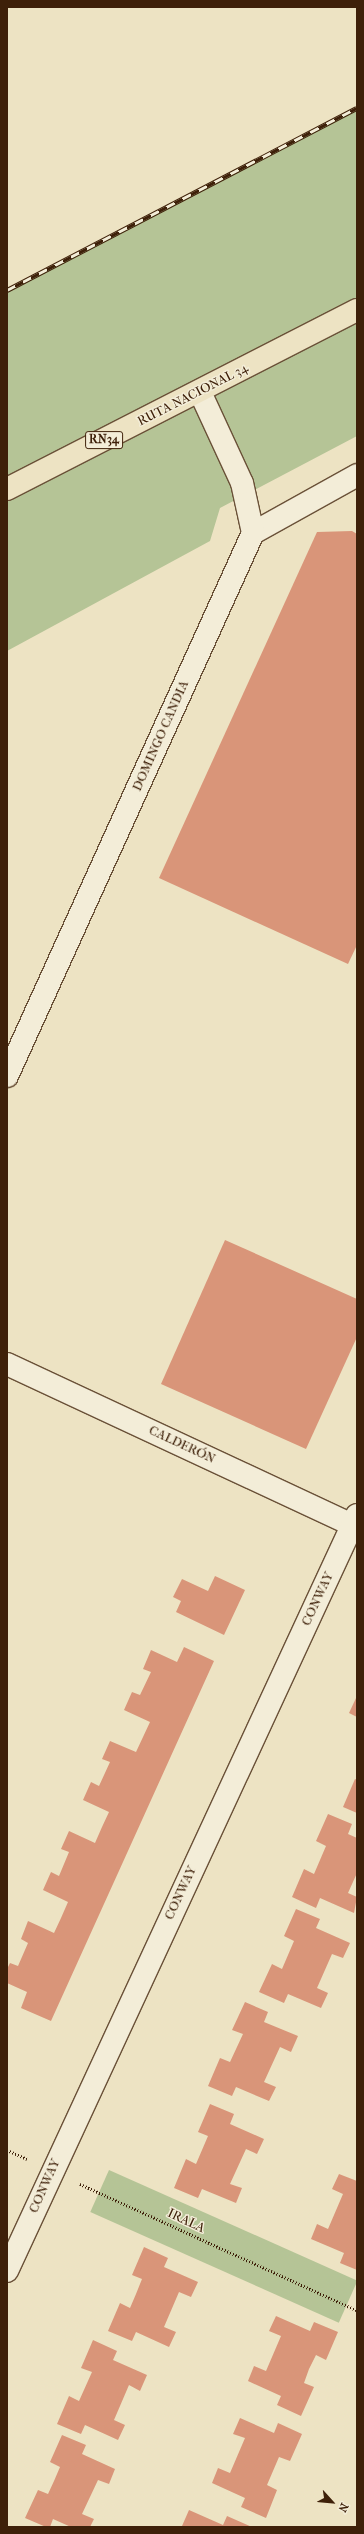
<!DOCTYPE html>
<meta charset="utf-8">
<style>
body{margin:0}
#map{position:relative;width:364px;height:2534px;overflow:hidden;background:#ede3c3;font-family:"IM FELL French Canon",serif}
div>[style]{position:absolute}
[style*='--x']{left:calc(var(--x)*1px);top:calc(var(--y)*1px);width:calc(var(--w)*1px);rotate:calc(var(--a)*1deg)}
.green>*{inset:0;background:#b5c496;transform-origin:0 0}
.building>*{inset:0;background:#d99579}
.path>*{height:2.5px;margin-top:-1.25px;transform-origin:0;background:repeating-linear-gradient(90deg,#3e2009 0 1px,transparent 0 3px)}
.roads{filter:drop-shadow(1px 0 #6a5138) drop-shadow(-1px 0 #6a5138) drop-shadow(0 1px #6a5138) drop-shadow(0 -1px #6a5138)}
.minor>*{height:22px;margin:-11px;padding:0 11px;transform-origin:11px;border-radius:11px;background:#f3edd8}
.trunk>*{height:22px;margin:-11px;padding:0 11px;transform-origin:11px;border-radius:11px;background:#ede3c3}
.rail>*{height:4.5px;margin-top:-2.25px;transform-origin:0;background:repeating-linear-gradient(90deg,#f3edd8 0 9px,#3e2009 0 18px);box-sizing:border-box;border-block:1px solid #3e2009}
span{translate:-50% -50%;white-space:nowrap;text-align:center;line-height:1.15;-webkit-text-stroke:3px #f3edd8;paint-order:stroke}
.shield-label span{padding:1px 3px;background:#f3edd8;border:1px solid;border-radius:3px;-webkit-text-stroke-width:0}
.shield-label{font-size:12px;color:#3e2009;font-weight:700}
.street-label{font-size:13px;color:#3e2009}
.frame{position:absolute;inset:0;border:8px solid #3e2009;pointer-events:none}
.north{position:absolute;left:312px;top:2482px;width:40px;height:40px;-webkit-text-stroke:3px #f3edd8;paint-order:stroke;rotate:117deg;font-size:11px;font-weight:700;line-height:16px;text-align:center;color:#3e2009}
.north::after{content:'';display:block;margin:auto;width:14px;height:18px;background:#3e2009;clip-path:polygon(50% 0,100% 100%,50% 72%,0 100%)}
</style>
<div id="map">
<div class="green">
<i style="clip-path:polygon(357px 108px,357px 436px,220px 508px,210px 541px,7px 651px,7px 290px)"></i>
<i style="left:109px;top:2170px;width:272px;height:46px;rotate:24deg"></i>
</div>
<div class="building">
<i style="clip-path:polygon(352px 531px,357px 534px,357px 945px,348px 964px,159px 878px,317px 532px)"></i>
<i style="clip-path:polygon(225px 1240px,357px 1299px,357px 1337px,306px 1449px,161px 1384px)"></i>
<i style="clip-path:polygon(215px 1576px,245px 1590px,224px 1635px,176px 1612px,181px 1601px,173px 1597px,182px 1579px,208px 1591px)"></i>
<i style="clip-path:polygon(184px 1647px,214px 1661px,51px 2021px,21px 2008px,27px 1992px,7px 1983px,7px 1969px,10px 1963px,18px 1966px,28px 1943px,21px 1939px,28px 1921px,54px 1933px,61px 1918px,68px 1902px,43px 1890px,51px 1872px,59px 1876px,69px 1852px,61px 1849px,69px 1831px,95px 1843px,102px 1827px,109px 1812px,83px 1800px,91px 1782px,99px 1786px,110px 1762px,102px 1759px,110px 1741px,136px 1752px,150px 1722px,124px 1710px,132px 1692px,140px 1695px,151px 1672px,143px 1669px,151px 1650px,177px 1662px)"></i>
<i style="clip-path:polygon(357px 1696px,357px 1717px,349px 1713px)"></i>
<i style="clip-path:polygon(355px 1779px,357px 1780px,357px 1813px,343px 1807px)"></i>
<i style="clip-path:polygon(328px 1814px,352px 1824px,348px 1834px,357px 1838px,357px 1873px,348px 1893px,357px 1897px,354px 1913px,320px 1898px,316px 1908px,292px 1897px,304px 1869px,314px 1874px,326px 1846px,316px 1841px)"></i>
<i style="clip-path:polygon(296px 1909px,320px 1919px,316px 1928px,350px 1943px,343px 1958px,332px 1954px,317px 1988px,328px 1993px,321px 2008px,288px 1994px,284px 2003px,259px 1992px,272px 1964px,282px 1969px,294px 1941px,284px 1936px)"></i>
<i style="clip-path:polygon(245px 2002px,268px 2012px,264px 2022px,298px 2036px,291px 2052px,280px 2047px,264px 2082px,276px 2087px,269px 2101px,236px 2087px,232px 2096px,208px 2086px,220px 2058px,230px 2062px,243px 2034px,232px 2030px)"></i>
<i style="clip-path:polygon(210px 2104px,234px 2114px,230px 2124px,264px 2139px,257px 2154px,246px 2149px,230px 2184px,242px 2188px,236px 2203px,202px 2189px,198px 2198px,174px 2188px,186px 2159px,196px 2164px,208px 2136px,198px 2132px)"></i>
<i style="clip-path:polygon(339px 2174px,357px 2181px,357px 2270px,340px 2263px,344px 2253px,311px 2239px,317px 2224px,328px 2229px,343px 2194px,332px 2189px)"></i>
<i style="clip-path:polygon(144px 2247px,168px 2258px,164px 2267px,198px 2282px,191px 2297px,179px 2292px,164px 2327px,176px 2332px,169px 2347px,136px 2332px,132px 2341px,108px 2331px,120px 2303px,130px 2308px,136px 2294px,142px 2279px,132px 2275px)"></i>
<i style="clip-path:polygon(276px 2316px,310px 2331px,314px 2322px,338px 2332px,326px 2360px,316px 2355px,309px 2369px,304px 2383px,314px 2387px,301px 2416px,277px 2405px,281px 2396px,248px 2381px,254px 2366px,266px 2371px,281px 2336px,269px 2331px)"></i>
<i style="clip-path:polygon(93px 2340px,117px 2351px,113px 2360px,147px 2375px,140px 2391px,129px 2385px,114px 2420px,125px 2425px,118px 2440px,85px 2425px,81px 2434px,57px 2424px,69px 2396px,79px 2401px,92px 2372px,81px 2368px)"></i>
<i style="clip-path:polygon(240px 2418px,274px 2433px,278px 2423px,302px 2434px,290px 2461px,279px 2457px,267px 2485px,277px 2490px,266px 2518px,241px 2507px,245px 2498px,212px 2483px,218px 2468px,230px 2473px,245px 2438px,233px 2434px)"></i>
<i style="clip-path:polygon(62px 2435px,86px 2445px,82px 2454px,115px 2469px,109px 2484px,98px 2480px,82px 2514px,94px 2519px,90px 2527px,71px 2527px,53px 2519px,50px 2527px,46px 2527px,25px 2518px,38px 2490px,48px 2494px,54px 2481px,60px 2467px,50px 2462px)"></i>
<i style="clip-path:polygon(189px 2510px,223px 2525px,227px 2516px,252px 2527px,184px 2527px,182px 2526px)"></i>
</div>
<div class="path">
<i style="--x:7;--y:2150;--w:22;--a:24"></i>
<i style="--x:80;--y:2184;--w:304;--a:24.5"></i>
</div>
<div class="roads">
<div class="minor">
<i style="--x:253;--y:533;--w:119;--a:-29.1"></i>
<i style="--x:7;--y:1076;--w:596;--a:-65.63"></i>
<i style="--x:253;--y:533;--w:51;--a:-102.4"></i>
<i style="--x:242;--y:483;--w:100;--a:-114.8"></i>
<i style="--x:7;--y:1364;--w:386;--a:25"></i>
<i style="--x:7;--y:2271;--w:833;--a:-65.16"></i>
</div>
<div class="trunk">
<i style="--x:7;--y:489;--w:393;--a:-27.1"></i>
</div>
</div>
<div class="rail">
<i style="--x:7;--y:290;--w:394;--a:-27.5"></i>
</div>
<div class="shield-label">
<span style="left:104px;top:440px">RN34</span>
</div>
<div class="street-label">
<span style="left:193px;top:395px;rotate:-27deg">RUTA NACIONAL 34</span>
<span style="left:161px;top:736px;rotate:-66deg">DOMINGO CANDIA</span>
<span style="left:182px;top:1445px;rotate:25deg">CALDERÓN</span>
<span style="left:318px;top:1599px;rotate:-65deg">CONWAY</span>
<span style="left:181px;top:1893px;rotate:-65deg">CONWAY</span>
<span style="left:45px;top:2186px;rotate:-66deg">CONWAY</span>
<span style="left:186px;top:2221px;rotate:25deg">IRALA</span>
</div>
<div class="frame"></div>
<div class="north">N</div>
</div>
